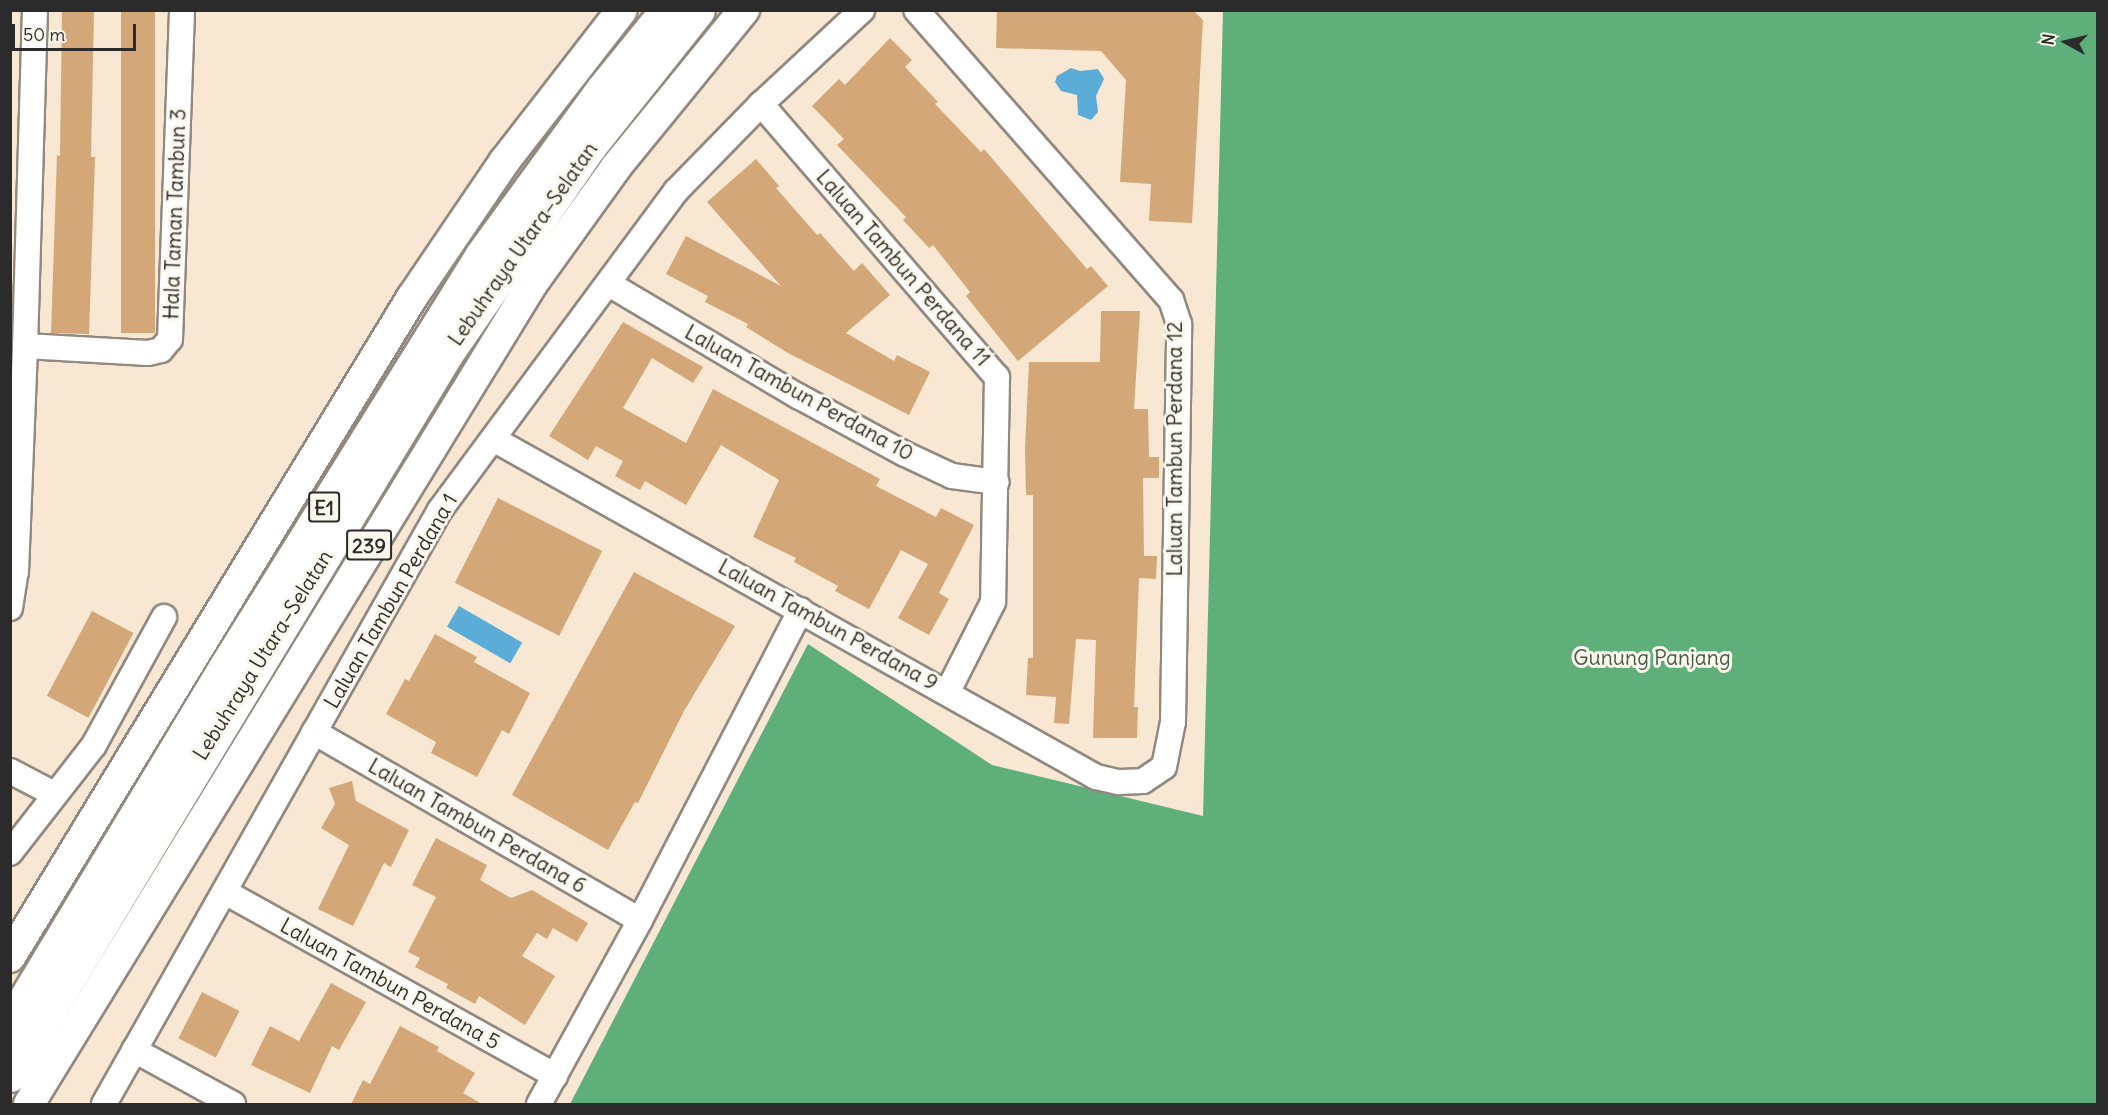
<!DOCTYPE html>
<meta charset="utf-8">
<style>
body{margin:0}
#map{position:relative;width:2108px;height:1115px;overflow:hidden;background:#f7e7d3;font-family:Delius,sans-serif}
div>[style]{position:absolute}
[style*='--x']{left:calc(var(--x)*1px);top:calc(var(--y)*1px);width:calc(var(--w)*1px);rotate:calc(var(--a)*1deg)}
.forest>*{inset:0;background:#5faf7a}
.water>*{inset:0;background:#5bacd6;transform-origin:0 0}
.building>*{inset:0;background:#d3a777;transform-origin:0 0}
.roads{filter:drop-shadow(2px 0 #91897f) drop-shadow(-2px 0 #91897f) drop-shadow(0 2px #91897f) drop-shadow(0 -2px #91897f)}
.minor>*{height:24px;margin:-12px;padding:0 12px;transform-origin:12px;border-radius:12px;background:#fff}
.major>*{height:30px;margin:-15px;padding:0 15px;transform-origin:15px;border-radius:15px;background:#fff}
.highway>*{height:33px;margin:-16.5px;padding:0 16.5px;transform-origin:16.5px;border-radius:16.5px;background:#fff}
span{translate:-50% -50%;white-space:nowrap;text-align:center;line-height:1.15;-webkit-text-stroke:6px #fbf7ec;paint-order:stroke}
.shield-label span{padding:2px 4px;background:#fbf7ec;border:2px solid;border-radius:4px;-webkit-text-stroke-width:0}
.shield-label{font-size:20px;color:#2b2b2b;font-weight:700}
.street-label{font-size:21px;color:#2b2b2b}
.park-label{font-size:21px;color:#415b49}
.frame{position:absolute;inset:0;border:12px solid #2b2b2b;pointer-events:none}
.north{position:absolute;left:2036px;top:12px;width:60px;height:60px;-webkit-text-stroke:4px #fbf7ec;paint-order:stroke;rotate:278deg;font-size:16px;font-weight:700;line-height:24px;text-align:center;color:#2b2b2b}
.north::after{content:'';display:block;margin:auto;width:21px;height:27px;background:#2b2b2b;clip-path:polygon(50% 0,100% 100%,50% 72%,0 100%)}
.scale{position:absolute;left:12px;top:24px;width:124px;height:27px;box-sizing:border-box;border:3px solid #2b2b2b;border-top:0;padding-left:8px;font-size:18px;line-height:21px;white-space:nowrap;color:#2b2b2b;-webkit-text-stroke:4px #fbf7ec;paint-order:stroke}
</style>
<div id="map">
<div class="forest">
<i style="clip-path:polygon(1223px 10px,2097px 11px,2097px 1104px,570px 1104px,808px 644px,992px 765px,1203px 816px)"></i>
</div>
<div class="water">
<i style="clip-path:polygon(1071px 68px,1080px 71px,1098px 69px,1104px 79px,1096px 96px,1098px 112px,1091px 120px,1078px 115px,1077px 95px,1061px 91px,1055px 82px,1057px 76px)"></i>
<i style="left:459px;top:606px;width:73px;height:24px;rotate:30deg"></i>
</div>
<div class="building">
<i style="clip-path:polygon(62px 10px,94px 10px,91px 157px,95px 157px,89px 334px,51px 333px,57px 155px,60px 156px)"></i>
<i style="left:121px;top:10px;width:34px;height:323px"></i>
<i style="clip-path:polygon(997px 10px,1193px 10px,1203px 20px,1192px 223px,1149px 221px,1151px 184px,1120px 182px,1126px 80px,1101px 51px,996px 48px)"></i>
<i style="clip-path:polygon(890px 38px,912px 60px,905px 67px,938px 102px,935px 104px,981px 152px,984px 149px,1087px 269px,1091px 266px,1108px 286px,1018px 361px,966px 296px,970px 292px,933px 245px,929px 248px,903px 220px,906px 217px,837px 145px,844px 139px,812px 106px,839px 79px,845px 85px)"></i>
<i style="clip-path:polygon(756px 159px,779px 186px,776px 188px,817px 235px,820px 233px,854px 271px,862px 263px,890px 295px,846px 333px,894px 361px,897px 355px,930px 372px,909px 415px,788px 353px,746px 327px,748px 324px,705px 302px,708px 296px,666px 274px,686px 236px,781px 286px,707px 202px)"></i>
<i style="clip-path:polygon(1101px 311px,1140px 311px,1134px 409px,1148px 409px,1149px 457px,1159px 457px,1159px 478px,1143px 478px,1144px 556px,1157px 556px,1156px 579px,1139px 578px,1134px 707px,1138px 707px,1137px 738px,1093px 738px,1096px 640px,1076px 639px,1069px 724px,1054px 723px,1056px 697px,1026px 695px,1028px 658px,1033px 658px,1033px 495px,1026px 495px,1025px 448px,1029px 362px,1100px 362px)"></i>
<i style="clip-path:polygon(623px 322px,703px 367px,693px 383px,652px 358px,623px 408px,686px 443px,713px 389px,880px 479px,876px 486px,936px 517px,941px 508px,974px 525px,939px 593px,949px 599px,929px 635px,898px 618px,928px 564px,901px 550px,869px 609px,835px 591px,838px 586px,794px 562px,796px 558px,753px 537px,779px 480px,721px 445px,686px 505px,645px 481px,640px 490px,615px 476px,623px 461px,596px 446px,588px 460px,549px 436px)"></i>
<i style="left:498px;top:498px;width:117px;height:95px;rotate:27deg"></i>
<i style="clip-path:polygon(634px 572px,735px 626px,684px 711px,638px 803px,635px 802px,608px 850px,512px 795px)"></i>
<i style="left:92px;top:611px;width:47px;height:96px;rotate:28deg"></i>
<i style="clip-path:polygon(435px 634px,477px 657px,474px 662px,530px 693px,509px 734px,502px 730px,477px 777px,431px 753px,436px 742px,386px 714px,405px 679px,409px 681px)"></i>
<i style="clip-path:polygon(352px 781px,356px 801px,409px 830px,391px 867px,384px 863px,353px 926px,318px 909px,349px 845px,321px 828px,335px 804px,329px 788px)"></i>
<i style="clip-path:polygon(436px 838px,487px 865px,480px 880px,511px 898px,532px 890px,588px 923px,577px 942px,553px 928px,547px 939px,537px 933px,522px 956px,555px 976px,525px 1025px,479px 996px,475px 1004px,446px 988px,448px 984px,415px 967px,420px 958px,408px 952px,436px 897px,412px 885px)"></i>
<i style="clip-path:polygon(331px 983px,366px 1002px,339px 1050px,332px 1046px,310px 1093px,251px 1065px,270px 1026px,299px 1041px)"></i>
<i style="left:202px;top:992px;width:42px;height:52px;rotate:27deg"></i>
<i style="clip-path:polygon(400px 1026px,439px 1047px,437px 1051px,475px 1073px,463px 1093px,482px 1104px,351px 1104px,363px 1080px,370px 1084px)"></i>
</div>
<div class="roads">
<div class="minor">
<i style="--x:761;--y:104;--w:361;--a:49.2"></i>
<i style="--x:997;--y:377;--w:225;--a:91"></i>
<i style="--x:993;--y:602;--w:100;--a:116.8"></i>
<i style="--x:609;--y:284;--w:220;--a:30.7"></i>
<i style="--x:798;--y:396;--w:122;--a:28.5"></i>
<i style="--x:905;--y:454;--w:52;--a:25.1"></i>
<i style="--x:952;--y:476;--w:45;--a:7.6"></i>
<i style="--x:25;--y:346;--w:123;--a:3.3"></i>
<i style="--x:148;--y:353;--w:13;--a:-13"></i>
<i style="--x:161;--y:350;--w:14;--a:-51"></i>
<i style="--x:170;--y:339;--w:329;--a:-87.9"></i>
<i style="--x:495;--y:440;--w:689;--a:29.28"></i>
<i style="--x:1096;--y:777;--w:23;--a:13"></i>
<i style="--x:1118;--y:782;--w:25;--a:-2"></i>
<i style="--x:1143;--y:781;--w:25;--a:-34"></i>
<i style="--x:1164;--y:767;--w:46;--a:-78.7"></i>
<i style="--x:1173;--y:722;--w:398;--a:-89.1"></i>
<i style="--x:1179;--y:324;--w:25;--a:-108"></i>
<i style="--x:1171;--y:300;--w:386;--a:-131.3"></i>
<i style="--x:10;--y:608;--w:36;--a:-81"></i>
<i style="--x:16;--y:572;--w:226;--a:-87.7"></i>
<i style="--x:25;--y:346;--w:336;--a:-88.3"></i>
<i style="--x:314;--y:732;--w:376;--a:30"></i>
<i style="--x:10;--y:771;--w:50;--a:27.6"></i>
<i style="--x:10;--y:853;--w:137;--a:-52.1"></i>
<i style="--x:94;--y:745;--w:146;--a:-61.3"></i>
<i style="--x:225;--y:892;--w:378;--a:29.1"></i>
<i style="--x:134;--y:1050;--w:113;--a:28.6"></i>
<i style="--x:104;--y:1104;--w:682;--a:-60.51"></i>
<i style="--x:440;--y:510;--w:397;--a:-53.5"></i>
<i style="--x:676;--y:191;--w:122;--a:-45.7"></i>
<i style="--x:761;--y:104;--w:138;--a:-42.9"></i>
<i style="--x:539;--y:1104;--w:210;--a:-61.2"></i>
<i style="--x:640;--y:920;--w:349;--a:-62.6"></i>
</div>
<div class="major">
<i style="--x:10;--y:957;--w:771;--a:-58.64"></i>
<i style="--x:411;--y:299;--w:166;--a:-55.8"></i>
<i style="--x:504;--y:162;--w:192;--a:-52.2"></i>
<i style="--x:29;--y:1104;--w:962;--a:-58.47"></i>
<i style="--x:532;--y:284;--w:144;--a:-54.3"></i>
<i style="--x:616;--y:167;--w:203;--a:-50.8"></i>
</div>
<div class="highway">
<i style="--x:10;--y:1024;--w:418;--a:-58.9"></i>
<i style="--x:226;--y:666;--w:483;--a:-58.1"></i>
<i style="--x:481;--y:256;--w:207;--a:-53.9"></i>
<i style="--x:603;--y:89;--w:102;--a:-51"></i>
<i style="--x:10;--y:1075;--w:844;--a:-58.82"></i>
<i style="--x:447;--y:353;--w:250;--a:-55.4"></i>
<i style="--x:589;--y:147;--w:175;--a:-51.5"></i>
</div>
</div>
<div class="shield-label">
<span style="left:324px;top:507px">E1</span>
<span style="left:369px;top:545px">239</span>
</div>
<div class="street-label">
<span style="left:175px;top:214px;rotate:-88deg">Hala Taman Tambun 3</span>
<span style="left:523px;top:244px;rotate:-55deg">Lebuhraya Utara–Selatan</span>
<span style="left:903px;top:268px;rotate:49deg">Laluan Tambun Perdana 11</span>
<span style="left:799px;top:393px;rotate:29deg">Laluan Tambun Perdana 10</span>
<span style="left:1175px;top:449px;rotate:-90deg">Laluan Tambun Perdana 12</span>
<span style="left:391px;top:601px;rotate:-60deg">Laluan Tambun Perdana 1</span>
<span style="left:828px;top:625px;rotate:29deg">Laluan Tambun Perdana 9</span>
<span style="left:263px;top:655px;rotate:-58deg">Lebuhraya Utara–Selatan</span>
<span style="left:477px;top:826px;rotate:30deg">Laluan Tambun Perdana 6</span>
<span style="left:390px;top:984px;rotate:29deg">Laluan Tambun Perdana 5</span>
</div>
<div class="park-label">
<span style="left:1652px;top:658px">Gunung Panjang</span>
</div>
<div class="frame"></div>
<div class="north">N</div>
<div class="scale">50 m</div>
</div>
